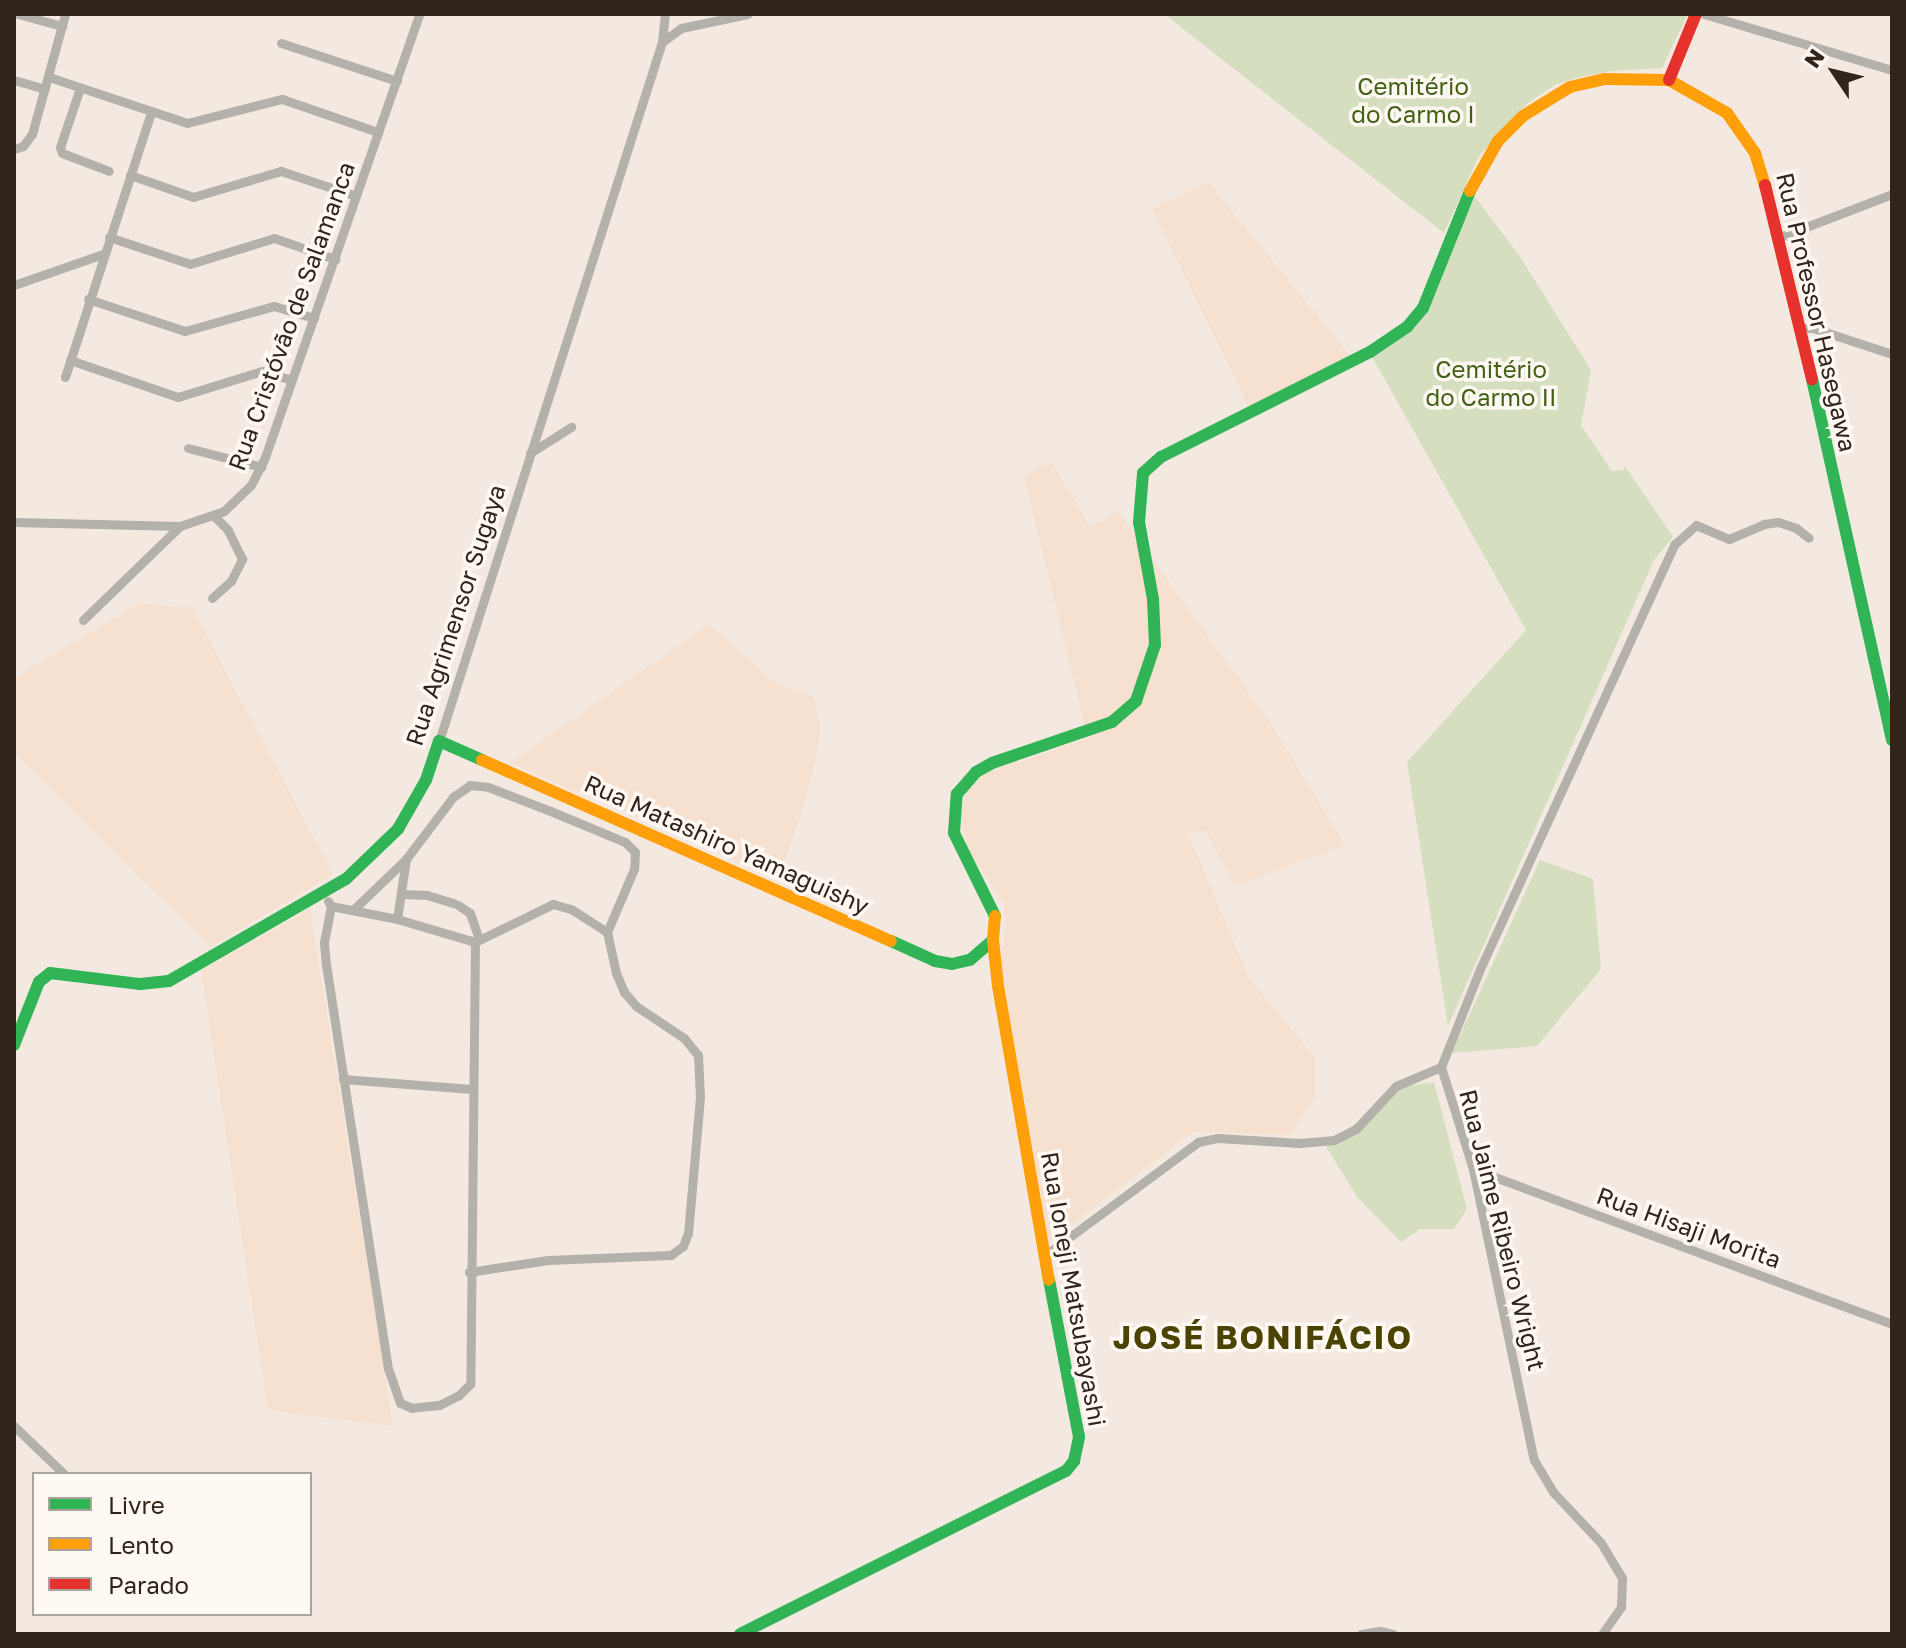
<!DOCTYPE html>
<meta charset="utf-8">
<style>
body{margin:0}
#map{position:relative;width:1906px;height:1648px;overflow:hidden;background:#f3e9e1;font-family:"Golos Text",sans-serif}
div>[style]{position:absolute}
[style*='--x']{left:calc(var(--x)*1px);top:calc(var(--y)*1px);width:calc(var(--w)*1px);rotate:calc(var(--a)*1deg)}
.built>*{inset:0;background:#f6e1d0}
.green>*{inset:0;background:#d5dfbf}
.street>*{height:9px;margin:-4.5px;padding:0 4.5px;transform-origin:4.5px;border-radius:4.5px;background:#b4b1aa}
.fast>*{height:12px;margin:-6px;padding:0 6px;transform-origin:6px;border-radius:6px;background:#30b455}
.slow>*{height:12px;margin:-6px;padding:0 6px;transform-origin:6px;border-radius:6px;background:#ff9f0a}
.jam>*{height:12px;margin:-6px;padding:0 6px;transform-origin:6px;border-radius:6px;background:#e5322d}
span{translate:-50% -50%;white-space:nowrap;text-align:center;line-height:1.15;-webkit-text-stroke:7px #fff8f3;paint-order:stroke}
.park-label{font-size:24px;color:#426316}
.street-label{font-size:24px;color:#30241b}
.district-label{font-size:32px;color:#4a4400;font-weight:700;letter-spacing:2px}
.frame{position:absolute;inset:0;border:16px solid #30241b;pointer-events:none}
.legend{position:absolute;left:32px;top:1472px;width:280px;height:144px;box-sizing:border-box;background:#fff8f3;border:2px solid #aca39d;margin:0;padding:10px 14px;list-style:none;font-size:24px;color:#30241b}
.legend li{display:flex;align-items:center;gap:16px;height:40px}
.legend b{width:40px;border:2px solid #aca39d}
.north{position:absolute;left:1794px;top:32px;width:80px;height:80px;-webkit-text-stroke:6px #fff8f3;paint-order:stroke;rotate:305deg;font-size:22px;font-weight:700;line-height:32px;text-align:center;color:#30241b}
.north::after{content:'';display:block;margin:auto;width:28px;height:36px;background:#30241b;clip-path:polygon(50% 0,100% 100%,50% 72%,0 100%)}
</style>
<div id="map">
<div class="built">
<i style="clip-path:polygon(1208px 182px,1351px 357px,1251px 412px,1152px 209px)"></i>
<i style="clip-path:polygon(1051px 461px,1090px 527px,1118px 511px,1272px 725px,1345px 845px,1235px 886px,1206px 831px,1188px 833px,1248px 976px,1315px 1058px,1315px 1098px,1290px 1135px,1193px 1132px,1046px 1244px,999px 965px,1006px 925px,1002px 900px,969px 852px,961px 821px,963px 803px,970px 787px,986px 773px,1088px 738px,1024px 477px)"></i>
<i style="clip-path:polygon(140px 603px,192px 608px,333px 874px,211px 947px,14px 752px,14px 678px)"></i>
<i style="clip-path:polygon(709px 624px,774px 682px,814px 697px,820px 727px,817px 754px,803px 809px,778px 879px,510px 763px)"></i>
<i style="clip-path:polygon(310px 909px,393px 1426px,268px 1410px,201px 971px)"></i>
</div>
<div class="green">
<i style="clip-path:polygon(1164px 14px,1688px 14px,1662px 68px,1612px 71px,1575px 78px,1555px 85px,1528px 103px,1479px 156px,1444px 233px)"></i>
<i style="clip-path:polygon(1475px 197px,1519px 255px,1591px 370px,1581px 425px,1612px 471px,1623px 470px,1625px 466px,1673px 537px,1654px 560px,1448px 1026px,1407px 762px,1526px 630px,1371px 355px,1417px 320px)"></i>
<i style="clip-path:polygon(1540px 860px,1593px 879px,1601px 969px,1537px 1046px,1452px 1053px)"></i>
<i style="clip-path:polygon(1434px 1082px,1467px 1209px,1454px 1229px,1420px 1229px,1401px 1242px,1358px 1198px,1326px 1147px,1401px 1087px)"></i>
</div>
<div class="street">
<i style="--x:18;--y:14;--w:46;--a:15.3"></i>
<i style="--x:1704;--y:14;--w:196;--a:16.6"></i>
<i style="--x:662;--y:42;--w:28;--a:-84"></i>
<i style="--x:281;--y:43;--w:122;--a:18.1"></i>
<i style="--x:49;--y:77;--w:145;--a:18.4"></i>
<i style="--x:187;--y:123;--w:98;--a:-14.2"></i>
<i style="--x:282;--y:99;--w:102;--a:19"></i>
<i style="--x:14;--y:80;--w:32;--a:16"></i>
<i style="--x:80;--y:88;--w:62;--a:108.7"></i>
<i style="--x:60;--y:147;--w:6;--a:72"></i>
<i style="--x:62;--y:153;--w:50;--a:21"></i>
<i style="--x:14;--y:149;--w:9;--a:-18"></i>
<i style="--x:23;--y:146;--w:15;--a:-53"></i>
<i style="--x:32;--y:134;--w:124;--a:-74.6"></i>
<i style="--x:130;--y:175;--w:67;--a:19.2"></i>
<i style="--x:193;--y:197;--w:92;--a:-16.5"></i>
<i style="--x:281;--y:171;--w:79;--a:18.4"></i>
<i style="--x:109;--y:237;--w:85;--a:18.4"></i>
<i style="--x:190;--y:264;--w:88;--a:-17.2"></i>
<i style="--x:274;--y:238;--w:65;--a:19"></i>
<i style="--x:1780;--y:237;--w:120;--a:-21"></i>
<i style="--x:14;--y:285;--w:94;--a:-19.2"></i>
<i style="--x:88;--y:299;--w:102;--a:18.3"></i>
<i style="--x:185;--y:331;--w:92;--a:-15.7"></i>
<i style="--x:274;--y:306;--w:42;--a:16.7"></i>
<i style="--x:1800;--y:328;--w:13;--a:0"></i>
<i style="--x:1813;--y:328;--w:83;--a:18.2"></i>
<i style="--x:70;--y:360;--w:114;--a:18.9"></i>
<i style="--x:178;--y:397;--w:88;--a:-17.2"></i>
<i style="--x:262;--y:371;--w:31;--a:17"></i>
<i style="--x:65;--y:377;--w:279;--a:-72"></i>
<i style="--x:188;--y:448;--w:76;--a:14.4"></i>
<i style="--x:530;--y:453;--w:49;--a:-32.4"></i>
<i style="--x:14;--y:522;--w:166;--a:1.4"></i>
<i style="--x:180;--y:526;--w:46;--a:-18.8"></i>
<i style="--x:224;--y:511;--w:37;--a:-44"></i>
<i style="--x:251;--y:485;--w:28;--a:-63"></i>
<i style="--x:264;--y:460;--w:472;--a:-70.8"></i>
<i style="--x:212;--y:598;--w:25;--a:-42"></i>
<i style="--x:231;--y:581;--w:25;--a:-63"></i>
<i style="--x:242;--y:559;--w:32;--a:-116"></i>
<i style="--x:228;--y:530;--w:20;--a:-135"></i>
<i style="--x:83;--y:620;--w:135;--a:-44.1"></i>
<i style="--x:439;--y:741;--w:734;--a:-72.31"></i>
<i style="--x:662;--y:42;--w:24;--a:-36"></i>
<i style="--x:681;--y:28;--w:68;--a:-11.8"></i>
<i style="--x:401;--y:894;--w:26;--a:2"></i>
<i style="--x:427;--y:895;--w:28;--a:17"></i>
<i style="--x:328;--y:901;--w:6;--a:59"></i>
<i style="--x:331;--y:906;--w:67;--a:11.1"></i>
<i style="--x:397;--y:919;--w:81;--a:16.4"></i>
<i style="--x:475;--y:942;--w:442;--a:90.6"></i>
<i style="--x:470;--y:1384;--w:16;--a:135"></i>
<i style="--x:459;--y:1395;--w:22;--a:153"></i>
<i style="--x:439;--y:1405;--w:27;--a:174"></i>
<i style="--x:412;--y:1408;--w:13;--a:-157"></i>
<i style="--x:400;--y:1403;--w:36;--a:-109"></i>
<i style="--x:388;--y:1369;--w:408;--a:-98.7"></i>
<i style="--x:326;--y:966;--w:24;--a:-95"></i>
<i style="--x:324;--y:942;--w:37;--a:-79"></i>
<i style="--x:458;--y:905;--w:14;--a:34"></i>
<i style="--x:470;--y:913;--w:28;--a:71"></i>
<i style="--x:353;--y:910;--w:74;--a:-43.9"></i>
<i style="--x:406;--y:859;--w:78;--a:-52.8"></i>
<i style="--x:453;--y:797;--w:21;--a:-35"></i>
<i style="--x:470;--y:785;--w:18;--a:6"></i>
<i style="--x:488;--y:787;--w:64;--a:21"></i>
<i style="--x:548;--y:810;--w:83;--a:22.6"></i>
<i style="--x:625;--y:842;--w:14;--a:45"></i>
<i style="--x:635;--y:852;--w:17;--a:93"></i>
<i style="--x:634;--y:869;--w:69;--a:113.2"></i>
<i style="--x:607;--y:932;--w:42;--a:77.6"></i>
<i style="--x:616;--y:973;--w:21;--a:67"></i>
<i style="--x:624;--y:992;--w:18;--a:49"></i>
<i style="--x:636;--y:1006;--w:58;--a:33.7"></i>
<i style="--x:684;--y:1038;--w:22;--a:51"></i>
<i style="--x:698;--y:1055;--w:42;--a:87.3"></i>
<i style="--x:700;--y:1097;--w:137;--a:95"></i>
<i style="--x:688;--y:1233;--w:14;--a:111"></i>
<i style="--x:683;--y:1246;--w:15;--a:143"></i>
<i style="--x:671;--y:1255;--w:123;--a:177.7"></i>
<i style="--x:548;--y:1260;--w:80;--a:171.4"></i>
<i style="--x:397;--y:919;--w:61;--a:-81.5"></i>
<i style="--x:475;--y:942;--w:87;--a:-26"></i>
<i style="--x:553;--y:904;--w:19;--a:16"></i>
<i style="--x:571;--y:909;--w:43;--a:32.6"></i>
<i style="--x:1441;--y:1067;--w:105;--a:-68.3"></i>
<i style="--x:1480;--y:969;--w:468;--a:-65.4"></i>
<i style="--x:1675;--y:544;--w:28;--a:-42"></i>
<i style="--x:1696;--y:525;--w:36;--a:23"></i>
<i style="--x:1729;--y:539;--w:38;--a:-23"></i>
<i style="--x:1764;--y:524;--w:14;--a:-8"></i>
<i style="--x:1778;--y:522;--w:19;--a:18"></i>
<i style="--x:1796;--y:528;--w:16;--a:38"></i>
<i style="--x:1441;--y:1067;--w:107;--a:72.6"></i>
<i style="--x:1473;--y:1169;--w:297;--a:78.2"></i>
<i style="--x:1534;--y:1460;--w:37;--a:59"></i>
<i style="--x:1553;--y:1492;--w:70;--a:46.7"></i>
<i style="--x:1601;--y:1543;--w:41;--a:59"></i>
<i style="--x:1622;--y:1578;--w:29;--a:92"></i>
<i style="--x:1621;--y:1607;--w:33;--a:125"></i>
<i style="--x:343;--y:1079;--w:129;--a:4.4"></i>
<i style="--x:1473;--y:1169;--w:447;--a:20.3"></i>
<i style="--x:1044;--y:1256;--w:192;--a:-36.5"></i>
<i style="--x:1198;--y:1142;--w:19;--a:-12"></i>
<i style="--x:1217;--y:1138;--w:83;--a:3.4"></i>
<i style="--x:1300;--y:1143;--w:34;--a:-5"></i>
<i style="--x:1334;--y:1140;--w:25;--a:-27"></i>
<i style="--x:1356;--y:1129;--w:59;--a:-47.1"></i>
<i style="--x:1396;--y:1086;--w:49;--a:-22.9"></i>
<i style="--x:14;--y:1426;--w:69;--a:43.8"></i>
<i style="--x:1361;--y:1634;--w:19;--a:-9"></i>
<i style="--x:1380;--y:1631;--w:13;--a:13"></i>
</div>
<div class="fast">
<i style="--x:1812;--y:379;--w:370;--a:77.5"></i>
<i style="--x:995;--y:916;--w:93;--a:-116.3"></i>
<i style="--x:954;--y:833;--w:39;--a:-86"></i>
<i style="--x:957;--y:794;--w:29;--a:-49"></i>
<i style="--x:976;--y:772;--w:18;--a:-29"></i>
<i style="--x:992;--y:763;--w:127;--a:-18.9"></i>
<i style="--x:1112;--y:722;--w:32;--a:-41"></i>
<i style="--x:1136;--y:701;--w:59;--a:-71.3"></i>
<i style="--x:1155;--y:645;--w:46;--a:-92.5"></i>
<i style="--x:1153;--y:599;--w:78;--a:-100.3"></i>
<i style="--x:1139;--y:522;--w:49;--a:-85.3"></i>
<i style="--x:1143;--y:473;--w:24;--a:-42"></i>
<i style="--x:1161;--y:457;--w:234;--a:-26.7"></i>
<i style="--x:1370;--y:352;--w:45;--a:-34"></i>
<i style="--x:1407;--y:327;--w:25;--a:-50"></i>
<i style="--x:1423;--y:308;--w:126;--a:-68.1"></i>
<i style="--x:891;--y:941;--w:48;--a:24.4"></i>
<i style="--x:935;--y:961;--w:17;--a:10"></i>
<i style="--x:952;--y:964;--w:18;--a:-13"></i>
<i style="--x:970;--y:960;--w:30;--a:-41"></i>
<i style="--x:14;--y:1045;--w:68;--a:-68.4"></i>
<i style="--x:39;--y:982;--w:14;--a:-39"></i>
<i style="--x:50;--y:973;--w:91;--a:7"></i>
<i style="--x:140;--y:984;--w:29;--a:-6"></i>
<i style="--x:169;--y:981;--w:204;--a:-30"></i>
<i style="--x:346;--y:879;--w:72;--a:-43.9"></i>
<i style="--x:398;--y:829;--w:56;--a:-60.3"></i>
<i style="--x:426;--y:780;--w:41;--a:-71.6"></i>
<i style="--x:439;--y:741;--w:47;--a:23.8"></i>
<i style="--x:740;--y:1634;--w:364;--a:-26.6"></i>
<i style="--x:1066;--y:1471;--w:13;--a:-51"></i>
<i style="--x:1074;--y:1461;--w:25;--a:-78"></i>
<i style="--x:1079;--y:1437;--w:160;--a:-100.8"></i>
</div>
<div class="slow">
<i style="--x:1470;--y:191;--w:57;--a:-60.8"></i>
<i style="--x:1498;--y:141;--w:35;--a:-45"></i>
<i style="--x:1523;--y:116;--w:55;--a:-31.7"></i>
<i style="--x:1570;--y:87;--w:36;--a:-13"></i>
<i style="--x:1605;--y:79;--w:64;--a:0.9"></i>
<i style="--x:1669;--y:80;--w:67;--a:29.6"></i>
<i style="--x:1727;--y:113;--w:49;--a:55"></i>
<i style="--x:1755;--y:153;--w:34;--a:73"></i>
<i style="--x:482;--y:760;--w:447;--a:23.9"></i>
<i style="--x:995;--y:916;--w:24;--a:95"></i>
<i style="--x:993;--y:940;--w:46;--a:83.8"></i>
<i style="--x:998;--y:986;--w:298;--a:80.2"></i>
</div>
<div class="jam">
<i style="--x:1669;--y:80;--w:71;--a:-67.8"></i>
<i style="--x:1765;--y:185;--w:200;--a:76.4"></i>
</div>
<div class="park-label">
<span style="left:1413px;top:100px">Cemitério<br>do Carmo I</span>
<span style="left:1491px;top:383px">Cemitério<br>do Carmo II</span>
</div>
<div class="street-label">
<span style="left:1817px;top:312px;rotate:77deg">Rua Professor Hasegawa</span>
<span style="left:291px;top:316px;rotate:-70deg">Rua Cristóvão de Salamanca</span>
<span style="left:455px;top:615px;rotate:-72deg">Rua Agrimensor Sugaya</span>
<span style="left:727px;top:844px;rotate:24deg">Rua Matashiro Yamaguishy</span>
<span style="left:1689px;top:1227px;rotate:20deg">Rua Hisaji Morita</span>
<span style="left:1503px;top:1230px;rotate:76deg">Rua Jaime Ribeiro Wright</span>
<span style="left:1074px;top:1289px;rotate:80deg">Rua Ioneji Matsubayashi</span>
</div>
<div class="district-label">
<span style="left:1263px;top:1337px">JOSÉ BONIFÁCIO</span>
</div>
<div class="frame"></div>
<ul class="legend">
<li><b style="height:10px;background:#30b455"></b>Livre</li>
<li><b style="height:10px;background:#ff9f0a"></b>Lento</li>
<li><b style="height:10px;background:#e5322d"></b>Parado</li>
</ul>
<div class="north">N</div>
</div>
